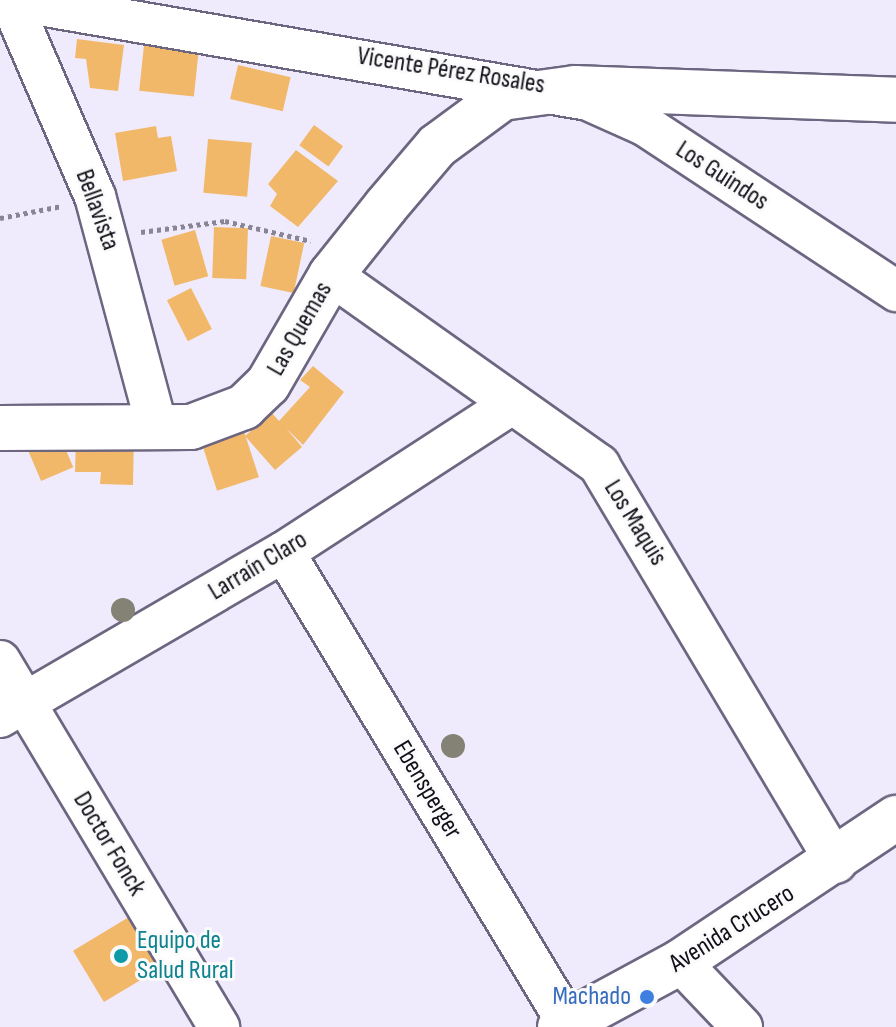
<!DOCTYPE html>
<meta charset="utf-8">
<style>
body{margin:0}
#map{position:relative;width:896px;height:1027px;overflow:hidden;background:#efebfd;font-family:"Sofia Sans Condensed",sans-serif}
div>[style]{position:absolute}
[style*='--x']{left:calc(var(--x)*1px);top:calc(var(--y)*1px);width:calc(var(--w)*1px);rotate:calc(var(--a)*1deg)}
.building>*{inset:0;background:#f2b869;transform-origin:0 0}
.path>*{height:5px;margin-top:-2.5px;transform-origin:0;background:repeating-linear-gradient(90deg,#898594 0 4px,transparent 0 8px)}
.roads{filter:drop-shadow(2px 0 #6d6680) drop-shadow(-2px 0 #6d6680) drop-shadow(0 2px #6d6680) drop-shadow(0 -2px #6d6680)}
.minor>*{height:40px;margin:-20px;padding:0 20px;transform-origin:20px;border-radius:20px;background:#fff}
.major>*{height:44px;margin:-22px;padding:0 22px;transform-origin:22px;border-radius:22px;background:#fff}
.trees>*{width:24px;height:24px;margin:-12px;border-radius:50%;background:#838274}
.dots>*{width:22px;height:22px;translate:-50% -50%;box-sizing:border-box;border:4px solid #fbfbfb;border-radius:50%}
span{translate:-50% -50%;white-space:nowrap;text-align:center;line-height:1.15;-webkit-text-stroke:6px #fbfbfb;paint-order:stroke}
.street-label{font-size:26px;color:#120f19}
.culture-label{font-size:26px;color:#0d838f}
.left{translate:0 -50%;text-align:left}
.shop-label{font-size:26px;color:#366cbe}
.right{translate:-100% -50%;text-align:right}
</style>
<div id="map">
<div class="building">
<i style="clip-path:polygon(77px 39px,124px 45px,118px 91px,90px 88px,86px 59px,75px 58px)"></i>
<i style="left:144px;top:45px;width:55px;height:46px;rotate:6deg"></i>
<i style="left:238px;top:65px;width:54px;height:35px;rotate:13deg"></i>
<i style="left:314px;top:125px;width:36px;height:25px;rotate:36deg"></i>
<i style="clip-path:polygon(156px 126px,158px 138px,171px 136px,177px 171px,123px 181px,115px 133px)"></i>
<i style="left:208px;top:139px;width:44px;height:54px;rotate:5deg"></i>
<i style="clip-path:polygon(296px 150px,338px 181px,298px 227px,270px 206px,277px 194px,268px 184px)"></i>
<i style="left:214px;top:227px;width:34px;height:51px;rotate:2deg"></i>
<i style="left:195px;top:230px;width:48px;height:35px;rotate:74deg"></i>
<i style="left:271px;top:236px;width:34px;height:51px;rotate:12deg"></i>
<i style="left:191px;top:288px;width:46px;height:27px;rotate:63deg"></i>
<i style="clip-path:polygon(313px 366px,344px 392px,303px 445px,286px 428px,302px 447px,275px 470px,245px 436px,272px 413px,279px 421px,310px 387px,300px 380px)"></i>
<i style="left:241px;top:422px;width:58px;height:44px;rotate:72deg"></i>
<i style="clip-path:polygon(76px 434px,134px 436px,133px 485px,100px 484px,101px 472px,75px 472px)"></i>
<i style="left:60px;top:436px;width:34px;height:35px;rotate:67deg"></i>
<i style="left:139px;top:911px;width:60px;height:77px;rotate:59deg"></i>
</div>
<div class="path">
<i style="--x:0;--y:218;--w:63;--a:-11"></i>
<i style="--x:141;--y:232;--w:85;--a:-7.5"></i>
<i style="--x:225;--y:221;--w:88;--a:13.1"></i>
</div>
<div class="roads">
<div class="minor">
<i style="--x:10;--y:0;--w:214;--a:66.6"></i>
<i style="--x:95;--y:196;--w:240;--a:75"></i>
<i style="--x:11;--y:0;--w:586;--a:9.83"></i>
<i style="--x:588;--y:100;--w:64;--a:24.1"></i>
<i style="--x:646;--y:126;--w:300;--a:33.4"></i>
<i style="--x:331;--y:275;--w:329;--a:35.3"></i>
<i style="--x:599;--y:465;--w:463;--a:59.2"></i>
<i style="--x:284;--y:552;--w:554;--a:58.95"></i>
<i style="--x:0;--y:661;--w:427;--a:59.1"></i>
<i style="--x:0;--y:717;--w:328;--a:-30.2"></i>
<i style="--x:284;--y:552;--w:270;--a:-33"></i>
<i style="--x:680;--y:962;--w:90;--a:46.4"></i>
</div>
<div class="major">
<i style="--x:0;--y:428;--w:191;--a:-0.3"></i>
<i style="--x:191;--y:427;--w:57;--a:-20.7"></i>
<i style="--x:244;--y:407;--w:33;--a:-44"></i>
<i style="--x:268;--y:384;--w:126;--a:-60"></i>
<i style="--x:331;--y:275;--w:88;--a:-51.4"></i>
<i style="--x:386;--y:206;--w:79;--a:-49.6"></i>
<i style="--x:437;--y:146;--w:81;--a:-36.4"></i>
<i style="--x:502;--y:98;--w:74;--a:-7.8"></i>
<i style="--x:575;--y:88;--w:321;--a:2.1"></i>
<i style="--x:560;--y:1027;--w:136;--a:-28.4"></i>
<i style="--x:680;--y:962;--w:260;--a:-33.7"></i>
</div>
</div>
<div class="trees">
<i style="left:123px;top:610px"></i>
<i style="left:453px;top:746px"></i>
</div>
<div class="dots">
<i style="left:121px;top:956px;background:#0f9aa8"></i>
<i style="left:647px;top:997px;background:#3f7fe0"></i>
</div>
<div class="street-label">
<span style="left:451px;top:71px;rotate:9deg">Vicente Pérez Rosales</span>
<span style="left:722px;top:176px;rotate:33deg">Los Guindos</span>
<span style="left:97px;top:210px;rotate:70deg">Bellavista</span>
<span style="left:300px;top:329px;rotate:-60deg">Las Quemas</span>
<span style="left:635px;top:523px;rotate:58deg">Los Maquis</span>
<span style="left:258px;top:566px;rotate:-31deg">Larraín Claro</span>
<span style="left:427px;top:790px;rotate:59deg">Ebensperger</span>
<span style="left:109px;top:844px;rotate:59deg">Doctor Fonck</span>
<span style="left:732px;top:929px;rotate:-32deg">Avenida Crucero</span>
</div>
<div class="culture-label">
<span class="left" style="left:137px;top:956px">Equipo de<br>Salud Rural</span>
</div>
<div class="shop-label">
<span class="right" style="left:631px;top:997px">Machado</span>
</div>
</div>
